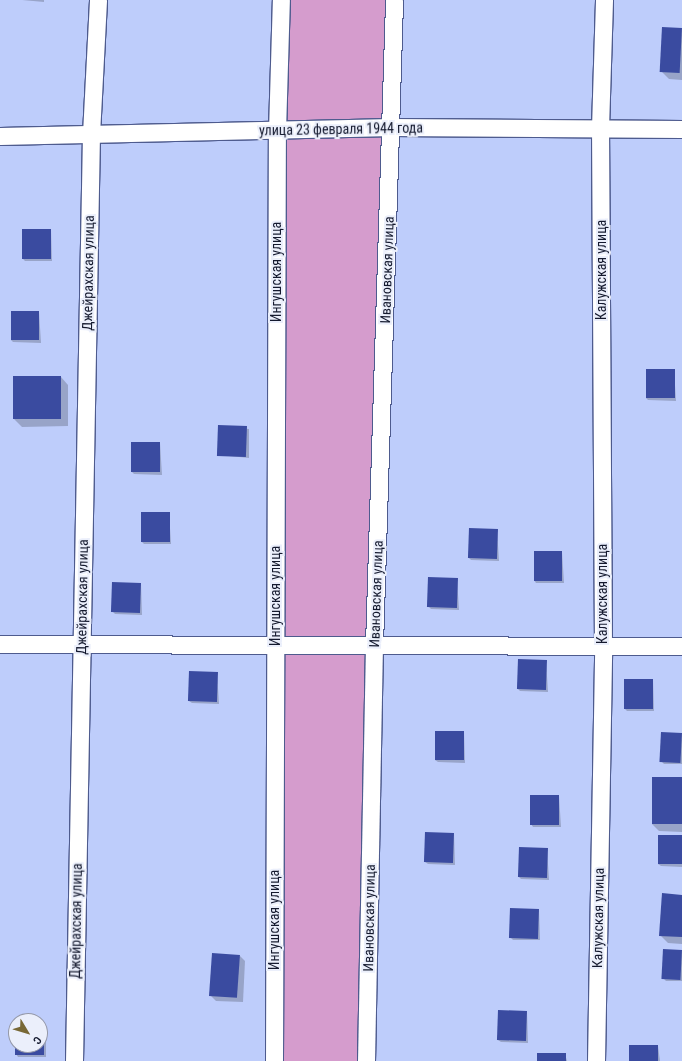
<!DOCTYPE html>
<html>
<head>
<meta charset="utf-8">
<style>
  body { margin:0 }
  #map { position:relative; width:682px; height:1061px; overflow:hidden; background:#becdfb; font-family:"Roboto Condensed",sans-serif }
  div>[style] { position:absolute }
  .green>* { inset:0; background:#d59ccd }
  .shadow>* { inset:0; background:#0003 }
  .building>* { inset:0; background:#3a4ba0; transform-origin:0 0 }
  .roads { filter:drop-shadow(1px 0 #4e5b8e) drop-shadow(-1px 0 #4e5b8e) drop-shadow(0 1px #4e5b8e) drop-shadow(0 -1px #4e5b8e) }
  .minor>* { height:17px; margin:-8.5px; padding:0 8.5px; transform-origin:8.5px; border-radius:8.5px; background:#fff }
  span { translate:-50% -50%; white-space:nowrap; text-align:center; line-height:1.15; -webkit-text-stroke:4px #ebeffb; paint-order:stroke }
  .street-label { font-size:14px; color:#14192e }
  .north { position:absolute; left:8px; top:1013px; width:40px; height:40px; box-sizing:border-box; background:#ebeffb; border:1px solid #9599a9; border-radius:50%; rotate:128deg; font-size:11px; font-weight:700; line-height:16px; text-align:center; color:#14192e }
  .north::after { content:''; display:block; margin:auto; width:14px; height:18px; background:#786836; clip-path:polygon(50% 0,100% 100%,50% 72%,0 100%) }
</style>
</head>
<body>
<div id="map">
  <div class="green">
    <i style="clip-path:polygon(279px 0,394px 0,366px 1061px,274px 1061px)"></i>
  </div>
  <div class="shadow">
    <i style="clip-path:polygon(22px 0,44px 0,44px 2px)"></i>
    <i style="clip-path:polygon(682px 29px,682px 80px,669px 79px,661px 71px)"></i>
    <i style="clip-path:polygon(51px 230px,52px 261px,25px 261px,22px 258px)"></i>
    <i style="clip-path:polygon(39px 312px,41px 343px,13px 342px,11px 340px)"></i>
    <i style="clip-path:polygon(674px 370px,676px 401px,648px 400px,646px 398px)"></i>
    <i style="clip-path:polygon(61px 377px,68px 385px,68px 426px,22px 427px,14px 419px)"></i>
    <i style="clip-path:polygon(219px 426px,249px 429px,249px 458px,219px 455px)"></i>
    <i style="clip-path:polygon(160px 443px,162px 475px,134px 474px,132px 472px)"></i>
    <i style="clip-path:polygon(169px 513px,171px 544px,144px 544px,141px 541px)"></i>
    <i style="clip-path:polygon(497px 530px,499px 561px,471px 560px,469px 558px)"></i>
    <i style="clip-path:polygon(562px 552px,564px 583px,536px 583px,534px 580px)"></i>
    <i style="clip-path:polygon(457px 579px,459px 610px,431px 609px,429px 607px)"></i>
    <i style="clip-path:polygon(141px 584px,142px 615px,115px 614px,113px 612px)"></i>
    <i style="clip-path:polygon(546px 661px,548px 692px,520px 691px,518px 689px)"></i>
    <i style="clip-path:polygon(217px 673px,219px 704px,192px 703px,189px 701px)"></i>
    <i style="clip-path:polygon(653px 680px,654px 711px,627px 711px,624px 708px)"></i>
    <i style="clip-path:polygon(464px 732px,465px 763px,438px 762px,435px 760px)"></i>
    <i style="clip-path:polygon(682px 734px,682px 764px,664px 764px,662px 762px)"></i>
    <i style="clip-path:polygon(682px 778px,682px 832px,659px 831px,652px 824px)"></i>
    <i style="clip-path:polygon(559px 796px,561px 827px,533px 827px,531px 824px)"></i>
    <i style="clip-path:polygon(454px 834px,455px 865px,428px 864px,425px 862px)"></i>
    <i style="clip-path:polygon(682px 836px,682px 867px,661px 866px,658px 864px)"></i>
    <i style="clip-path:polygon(547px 849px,549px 880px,521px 879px,519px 877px)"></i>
    <i style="clip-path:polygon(682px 896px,682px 944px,668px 943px,660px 935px)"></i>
    <i style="clip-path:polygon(539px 910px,540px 940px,513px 940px,510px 937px)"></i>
    <i style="clip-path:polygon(682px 951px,682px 981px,666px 981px,664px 979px)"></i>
    <i style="clip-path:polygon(240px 956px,245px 961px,243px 1002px,216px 1001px,211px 996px)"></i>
    <i style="clip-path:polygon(527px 1012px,528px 1043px,501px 1042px,498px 1040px)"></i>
    <i style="clip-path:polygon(40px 1026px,46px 1028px,46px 1057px,18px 1057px,16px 1054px,16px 1037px,16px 1045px,40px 1045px)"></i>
    <i style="clip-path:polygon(658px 1046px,660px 1061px,630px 1061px)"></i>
    <i style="clip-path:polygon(565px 1054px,567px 1061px,538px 1061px)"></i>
  </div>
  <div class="building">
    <i style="left:662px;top:27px;width:20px;height:45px;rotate:3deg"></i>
    <i style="left:22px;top:229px;width:29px;height:30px"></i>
    <i style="left:11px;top:311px;width:28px;height:29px"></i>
    <i style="left:646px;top:369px;width:29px;height:29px"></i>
    <i style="left:13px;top:376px;width:48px;height:43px"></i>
    <i style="left:218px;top:425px;width:29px;height:31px;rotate:2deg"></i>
    <i style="left:131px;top:442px;width:29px;height:30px"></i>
    <i style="left:141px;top:512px;width:29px;height:30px"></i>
    <i style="left:469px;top:528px;width:29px;height:30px;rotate:2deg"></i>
    <i style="left:534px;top:551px;width:28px;height:30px"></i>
    <i style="left:428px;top:577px;width:30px;height:30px;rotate:2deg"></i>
    <i style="left:112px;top:582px;width:29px;height:30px;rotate:2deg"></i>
    <i style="left:518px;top:659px;width:29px;height:30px;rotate:2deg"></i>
    <i style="left:189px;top:671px;width:29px;height:30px;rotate:2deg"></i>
    <i style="left:624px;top:679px;width:29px;height:30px"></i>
    <i style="left:435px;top:731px;width:29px;height:29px"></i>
    <i style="left:661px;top:732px;width:21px;height:30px;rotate:3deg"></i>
    <i style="left:652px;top:777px;width:30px;height:47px"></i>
    <i style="left:530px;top:795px;width:29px;height:30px"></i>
    <i style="left:425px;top:832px;width:29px;height:30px;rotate:2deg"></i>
    <i style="left:658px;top:835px;width:24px;height:29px"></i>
    <i style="left:519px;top:847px;width:29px;height:30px;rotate:2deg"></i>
    <i style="clip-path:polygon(662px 893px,682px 895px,682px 937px,659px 936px)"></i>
    <i style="left:510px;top:908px;width:29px;height:30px;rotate:2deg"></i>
    <i style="left:663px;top:949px;width:19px;height:30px;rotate:3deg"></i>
    <i style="left:212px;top:953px;width:28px;height:43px;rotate:4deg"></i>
    <i style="left:498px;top:1010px;width:29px;height:30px;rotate:2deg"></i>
    <i style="clip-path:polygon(40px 1025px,44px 1025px,44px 1055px,15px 1055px,15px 1045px,40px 1045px)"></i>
    <i style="left:629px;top:1045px;width:29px;height:16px"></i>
    <i style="left:537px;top:1053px;width:29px;height:8px"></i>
  </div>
  <div class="roads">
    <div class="minor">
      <i style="left:0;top:136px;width:392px;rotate:-1.3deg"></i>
      <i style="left:392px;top:127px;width:290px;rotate:0.4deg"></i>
      <i style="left:0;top:644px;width:682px;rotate:0.17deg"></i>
      <i style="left:74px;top:1061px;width:927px;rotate:-88.95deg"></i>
      <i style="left:91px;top:134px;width:134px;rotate:-87deg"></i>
      <i style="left:274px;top:1061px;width:930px;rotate:-89.82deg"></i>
      <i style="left:277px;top:131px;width:131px;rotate:-88.3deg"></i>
      <i style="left:366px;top:1061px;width:416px;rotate:-88.9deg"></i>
      <i style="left:374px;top:645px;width:645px;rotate:-88.22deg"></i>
      <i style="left:596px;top:1061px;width:415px;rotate:-89deg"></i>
      <i style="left:603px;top:646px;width:518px;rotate:-90.33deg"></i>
      <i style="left:600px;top:128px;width:128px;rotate:-88.2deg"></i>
    </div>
  </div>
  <div class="street-label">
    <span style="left:341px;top:129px;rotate:-1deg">улица 23 февраля 1944 года</span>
    <span style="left:387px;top:270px;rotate:-88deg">Ивановская улица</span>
    <span style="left:601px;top:270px;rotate:-90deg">Калужская улица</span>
    <span style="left:276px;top:272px;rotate:-90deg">Ингушская улица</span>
    <span style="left:88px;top:273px;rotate:-89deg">Джейрахская улица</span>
    <span style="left:376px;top:594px;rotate:-88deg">Ивановская улица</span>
    <span style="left:602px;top:594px;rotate:-90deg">Калужская улица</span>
    <span style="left:275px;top:596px;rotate:-90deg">Ингушская улица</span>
    <span style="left:82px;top:597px;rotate:-89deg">Джейрахская улица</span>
    <span style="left:369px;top:918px;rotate:-89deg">Ивановская улица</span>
    <span style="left:598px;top:918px;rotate:-89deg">Калужская улица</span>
    <span style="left:274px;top:920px;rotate:-90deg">Ингушская улица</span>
    <span style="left:76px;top:921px;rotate:-89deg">Джейрахская улица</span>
  </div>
  <div class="north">С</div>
</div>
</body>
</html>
